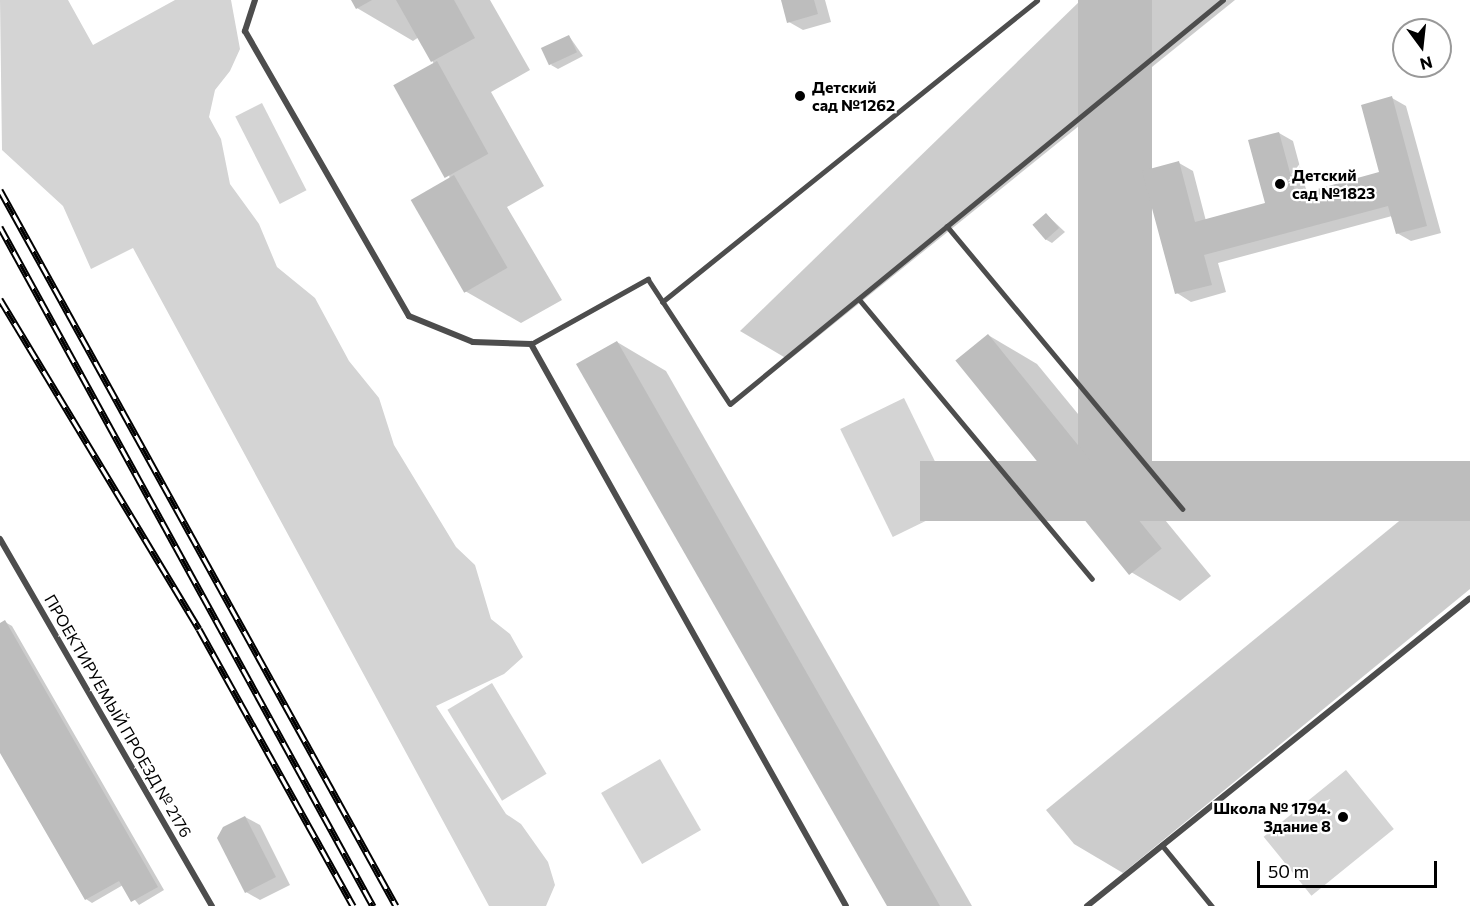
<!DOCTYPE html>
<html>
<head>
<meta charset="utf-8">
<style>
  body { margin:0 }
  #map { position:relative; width:1470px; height:906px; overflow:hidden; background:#fff; font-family:Commissioner,sans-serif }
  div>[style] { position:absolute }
  .green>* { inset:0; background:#d4d4d4; transform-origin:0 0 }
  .shadow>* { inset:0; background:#0003 }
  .building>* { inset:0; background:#bdbdbd; transform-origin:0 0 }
  .lane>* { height:4.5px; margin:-2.25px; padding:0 2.25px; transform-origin:2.25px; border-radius:2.25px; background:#4d4d4d }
  .street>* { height:6px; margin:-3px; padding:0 3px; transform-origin:3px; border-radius:3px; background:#4d4d4d }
  .rail>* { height:7px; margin-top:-3.5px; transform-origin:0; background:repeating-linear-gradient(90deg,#fff 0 14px,#000 0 28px); box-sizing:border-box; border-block:2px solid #000 }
  .dots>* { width:16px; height:16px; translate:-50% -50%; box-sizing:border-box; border:3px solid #fff; border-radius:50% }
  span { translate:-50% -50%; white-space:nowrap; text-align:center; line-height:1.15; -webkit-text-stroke:4.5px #fff; paint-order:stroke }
  .poi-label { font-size:16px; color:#000; font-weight:700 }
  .left { translate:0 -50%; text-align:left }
  .right { translate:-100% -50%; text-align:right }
  .street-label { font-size:16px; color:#000 }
  .north { position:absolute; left:1392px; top:18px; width:60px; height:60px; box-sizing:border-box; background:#fff; border:2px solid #999; border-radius:50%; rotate:165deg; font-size:16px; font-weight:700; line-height:24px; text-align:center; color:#000 }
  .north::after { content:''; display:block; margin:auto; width:21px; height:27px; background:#000; clip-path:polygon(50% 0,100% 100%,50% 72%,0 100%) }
  .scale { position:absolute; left:1257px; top:861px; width:180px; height:27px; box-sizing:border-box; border:3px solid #000; border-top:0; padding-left:8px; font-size:18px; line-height:21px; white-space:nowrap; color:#000; -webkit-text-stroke:4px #fff; paint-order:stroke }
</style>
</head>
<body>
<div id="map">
  <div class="green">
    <i style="clip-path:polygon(0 0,68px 0,93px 45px,175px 0,231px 0,240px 49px,230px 71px,215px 90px,209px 117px,221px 139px,230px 184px,259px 224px,277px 267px,315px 298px,349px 361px,379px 398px,394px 445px,456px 547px,475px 565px,491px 619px,510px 634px,523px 657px,504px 674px,436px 706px,506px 814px,521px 824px,548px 862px,555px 885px,546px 906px,489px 906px,133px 248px,91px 269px,63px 206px,2px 150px)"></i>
    <i style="left:262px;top:103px;width:98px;height:30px;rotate:63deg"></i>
    <i style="left:904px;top:398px;width:120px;height:71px;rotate:64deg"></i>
    <i style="left:492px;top:683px;width:106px;height:52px;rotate:59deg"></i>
    <i style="left:660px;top:759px;width:82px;height:68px;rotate:60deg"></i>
    <i style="left:1346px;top:770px;width:76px;height:106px;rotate:51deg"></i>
  </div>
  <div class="shadow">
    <i style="clip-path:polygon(352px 0,490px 0,530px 70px,491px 92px,544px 186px,507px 207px,562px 300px,521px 323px,465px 291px,434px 64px,419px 37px,413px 41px,357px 8px)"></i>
    <i style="clip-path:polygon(782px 0,825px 0,831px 22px,803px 30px,789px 22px)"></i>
    <i style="clip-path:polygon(1081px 0,1235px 0,789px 360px,740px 331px)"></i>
    <i style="clip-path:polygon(569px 36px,583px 56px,558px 69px,551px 65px)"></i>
    <i style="clip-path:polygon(1392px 98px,1406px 106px,1441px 233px,1411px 241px,1397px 233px,1392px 216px,1218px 263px,1226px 292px,1191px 302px,1177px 293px,1179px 163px,1193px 171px,1206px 221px,1267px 204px,1279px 133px,1293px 141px,1307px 193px,1381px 173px)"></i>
    <i style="clip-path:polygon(1046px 214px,1065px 232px,1052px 243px,1045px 239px)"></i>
    <i style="clip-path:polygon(988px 335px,1037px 364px,1211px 576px,1180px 601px,1131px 572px,957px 360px)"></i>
    <i style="clip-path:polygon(617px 342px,666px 371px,972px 906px,888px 906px)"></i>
    <i style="clip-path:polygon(1470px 463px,1470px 589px,1123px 873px,1074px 844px,1046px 810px)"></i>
    <i style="clip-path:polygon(5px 622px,12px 626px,164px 890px,139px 905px,123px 885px,92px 903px,86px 899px,0 750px,0 625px)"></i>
    <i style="clip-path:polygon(245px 817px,260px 825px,290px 885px,260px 900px,246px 892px)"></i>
  </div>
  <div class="building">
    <i style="clip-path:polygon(351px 0,372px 0,356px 9px)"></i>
    <i style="clip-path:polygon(396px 0,454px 0,475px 38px,431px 62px)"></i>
    <i style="clip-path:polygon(781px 0,814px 0,818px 14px,787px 23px)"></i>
    <i style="left:1078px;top:0;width:74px;height:473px"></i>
    <i style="left:569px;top:35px;width:19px;height:31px;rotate:65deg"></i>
    <i style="left:437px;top:61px;width:106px;height:50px;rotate:61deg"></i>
    <i style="clip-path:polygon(1392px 96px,1427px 226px,1396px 234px,1388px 206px,1204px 255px,1212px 285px,1175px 294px,1142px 171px,1179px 161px,1195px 222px,1265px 203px,1248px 140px,1279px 132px,1296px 195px,1379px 172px,1361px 105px)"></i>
    <i style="left:454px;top:175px;width:107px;height:50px;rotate:60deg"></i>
    <i style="left:1046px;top:213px;width:20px;height:18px;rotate:49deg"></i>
    <i style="left:988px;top:334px;width:276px;height:42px;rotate:51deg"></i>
    <i style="clip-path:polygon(617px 341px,940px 906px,887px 906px,810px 772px,576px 364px)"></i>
    <i style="left:1470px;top:461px;width:60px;height:550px;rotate:90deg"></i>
    <i style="clip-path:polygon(5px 620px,158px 887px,131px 902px,119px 881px,85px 900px,0 753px,0 623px)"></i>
    <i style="clip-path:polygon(245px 816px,276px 877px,245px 893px,217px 838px,223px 827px)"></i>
  </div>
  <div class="lane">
    <i style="left:947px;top:226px;width:368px;rotate:50.2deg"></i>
    <i style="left:859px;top:299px;width:364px;rotate:50.2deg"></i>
    <i style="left:662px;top:302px;width:481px;rotate:-38.8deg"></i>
    <i style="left:531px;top:344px;width:134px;rotate:-29.1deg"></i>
    <i style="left:648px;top:279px;width:149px;rotate:56.7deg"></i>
    <i style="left:730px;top:404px;width:637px;rotate:-39.33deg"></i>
    <i style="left:1162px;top:845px;width:79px;rotate:50.7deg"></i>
  </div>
  <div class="street">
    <i style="left:255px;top:0;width:33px;rotate:108deg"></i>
    <i style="left:245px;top:31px;width:329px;rotate:60.1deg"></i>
    <i style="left:409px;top:316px;width:69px;rotate:22.1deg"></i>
    <i style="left:473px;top:342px;width:58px;rotate:2deg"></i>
    <i style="left:531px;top:344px;width:644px;rotate:60.73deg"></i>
    <i style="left:0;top:539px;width:424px;rotate:60deg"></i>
    <i style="left:1087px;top:906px;width:491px;rotate:-38.8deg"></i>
  </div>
  <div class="rail">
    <i style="left:0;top:190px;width:818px;rotate:61.05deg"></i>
    <i style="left:0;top:227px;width:775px;rotate:61.22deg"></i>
    <i style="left:0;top:299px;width:385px;rotate:58.9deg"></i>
    <i style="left:199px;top:629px;width:317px;rotate:60.9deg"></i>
  </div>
  <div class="dots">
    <i style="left:800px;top:96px;background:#000"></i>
    <i style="left:1280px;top:184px;background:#000"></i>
    <i style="left:1343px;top:817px;background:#000"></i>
  </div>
  <div class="poi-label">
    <span class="left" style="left:812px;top:96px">Детский<br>сад №1262</span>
    <span class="left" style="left:1292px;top:184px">Детский<br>сад №1823</span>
    <span class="right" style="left:1331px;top:817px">Школа № 1794.<br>Здание 8</span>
  </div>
  <div class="street-label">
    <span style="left:118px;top:716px;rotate:60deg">ПРОЕКТИРУЕМЫЙ ПРОЕЗД № 2176</span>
  </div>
  <div class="north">N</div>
  <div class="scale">50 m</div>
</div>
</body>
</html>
